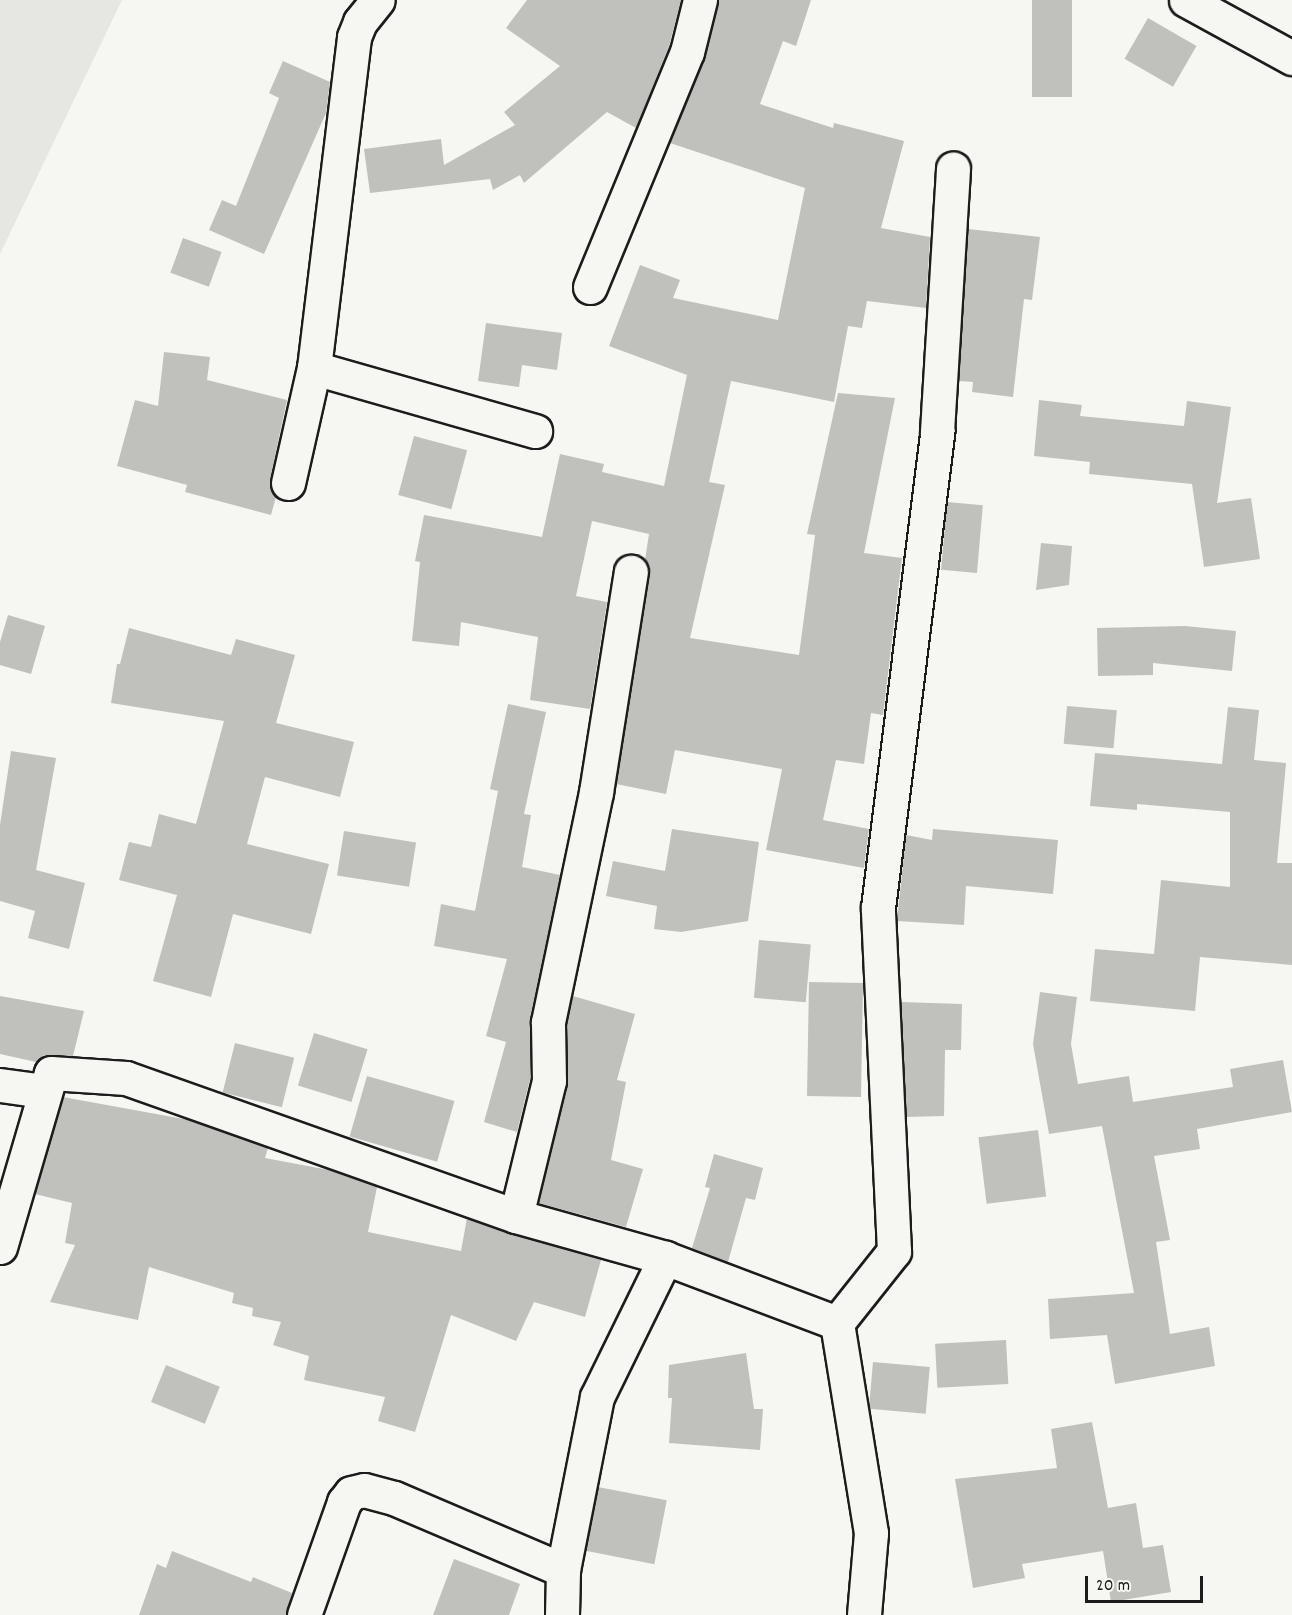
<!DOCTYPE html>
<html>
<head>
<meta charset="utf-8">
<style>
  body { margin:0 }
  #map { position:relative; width:1292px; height:1615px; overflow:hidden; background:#f6f6f2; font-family:Dekko,sans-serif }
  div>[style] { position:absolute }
  .built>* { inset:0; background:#e6e6e2 }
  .building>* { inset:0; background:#c0c0bd; transform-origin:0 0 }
  .roads { filter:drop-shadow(2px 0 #1c1c1c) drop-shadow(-2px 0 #1c1c1c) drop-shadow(0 2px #1c1c1c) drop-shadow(0 -2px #1c1c1c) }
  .minor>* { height:33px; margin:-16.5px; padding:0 16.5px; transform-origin:16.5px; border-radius:16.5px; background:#f6f6f2 }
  span { translate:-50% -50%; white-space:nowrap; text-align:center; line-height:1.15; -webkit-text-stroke:4.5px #f6f6f2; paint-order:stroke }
  .scale { position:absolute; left:1085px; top:1576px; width:118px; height:27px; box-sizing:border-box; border:3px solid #1c1c1c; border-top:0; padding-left:8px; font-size:18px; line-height:21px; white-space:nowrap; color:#1c1c1c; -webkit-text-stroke:4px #f6f6f2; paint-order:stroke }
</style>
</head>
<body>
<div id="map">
  <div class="built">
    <i style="clip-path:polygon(0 0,122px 0,0 254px)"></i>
  </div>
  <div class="building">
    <i style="clip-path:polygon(527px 0,681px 0,669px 46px,636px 128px,607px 112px,524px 183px,520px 175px,493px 190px,490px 179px,370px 193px,364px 149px,441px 139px,444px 165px,515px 125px,504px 112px,560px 66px,506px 28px)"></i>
    <i style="clip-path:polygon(718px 0,811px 0,796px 46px,783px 41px,760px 104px,833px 128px,834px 123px,904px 141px,881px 228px,930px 237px,926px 308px,867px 301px,862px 328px,848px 326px,834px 402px,731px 381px,709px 482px,725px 485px,690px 638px,799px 655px,815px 535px,807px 534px,838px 393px,895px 398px,864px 553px,902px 558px,883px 715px,871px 713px,864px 764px,836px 760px,823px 820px,869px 829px,864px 868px,766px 850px,782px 769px,675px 750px,666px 794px,616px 784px,650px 575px,645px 560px,649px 534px,592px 521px,576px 596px,607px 602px,590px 709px,530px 700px,538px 637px,461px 622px,459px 646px,412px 641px,420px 562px,415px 561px,424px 515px,542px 537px,560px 454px,604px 464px,602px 472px,664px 486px,687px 375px,609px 346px,640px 265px,680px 280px,673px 298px,778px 320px,805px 188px,670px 143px,704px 59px)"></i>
    <i style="left:1032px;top:0;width:40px;height:97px"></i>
    <i style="left:1148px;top:18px;width:56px;height:47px;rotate:30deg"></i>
    <i style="clip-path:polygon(283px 61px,330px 82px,326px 113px,264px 254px,209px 230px,222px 200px,236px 206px,279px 98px,269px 93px)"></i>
    <i style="clip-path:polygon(968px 229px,1040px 237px,1032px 300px,1024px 299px,1013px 397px,972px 392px,973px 382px,959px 381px)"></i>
    <i style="left:183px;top:238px;width:41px;height:37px;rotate:20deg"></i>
    <i style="clip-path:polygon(486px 323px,562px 333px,557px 370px,522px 365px,519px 387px,478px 381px)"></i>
    <i style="clip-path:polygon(164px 352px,210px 357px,207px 380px,287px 400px,270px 479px,276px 497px,271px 515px,185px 492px,187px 485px,117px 466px,135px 400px,158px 406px)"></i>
    <i style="clip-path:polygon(1039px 400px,1082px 405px,1080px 416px,1184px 426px,1187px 401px,1231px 407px,1217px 503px,1251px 498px,1260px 559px,1204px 567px,1192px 484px,1089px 474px,1090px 462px,1034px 456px)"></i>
    <i style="left:414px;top:436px;width:55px;height:61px;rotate:15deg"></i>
    <i style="left:947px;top:502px;width:36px;height:68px;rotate:5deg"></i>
    <i style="clip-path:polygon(1041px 543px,1072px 546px,1069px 585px,1036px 590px)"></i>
    <i style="clip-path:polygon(8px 615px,45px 626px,31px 674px,0 665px,0 642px)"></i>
    <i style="clip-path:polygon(1185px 626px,1236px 631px,1232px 671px,1153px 663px,1153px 675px,1098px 676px,1097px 628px)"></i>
    <i style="clip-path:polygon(129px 628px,231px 655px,236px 639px,295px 655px,276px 723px,354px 742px,340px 797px,265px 777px,247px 844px,329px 864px,311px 934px,233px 914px,211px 997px,153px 981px,177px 895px,119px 880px,129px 842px,151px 847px,159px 814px,196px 824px,224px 721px,111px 703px,117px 664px,120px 664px)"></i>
    <i style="clip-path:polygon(508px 704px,546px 712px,524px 814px,531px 815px,522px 867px,560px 875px,530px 1018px,530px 1079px,517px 1132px,484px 1122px,506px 1042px,486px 1036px,507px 959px,434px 946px,441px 904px,475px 911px,498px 791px,490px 789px)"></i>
    <i style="left:1067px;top:706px;width:50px;height:38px;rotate:5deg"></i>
    <i style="clip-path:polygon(1228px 707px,1259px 710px,1254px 760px,1286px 763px,1277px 863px,1292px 863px,1292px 965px,1200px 957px,1195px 1011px,1090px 1001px,1095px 949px,1154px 954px,1161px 880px,1230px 887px,1230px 812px,1137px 804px,1137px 810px,1090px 806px,1095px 753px,1222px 764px)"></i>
    <i style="clip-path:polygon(11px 751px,56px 758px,36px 870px,85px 883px,69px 949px,28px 938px,35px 911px,0 901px,0 825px)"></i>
    <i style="clip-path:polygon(672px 829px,759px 842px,748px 921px,681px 932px,654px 929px,657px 906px,606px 896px,613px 861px,665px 871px)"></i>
    <i style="clip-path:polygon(933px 829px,1058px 840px,1053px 894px,966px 886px,964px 925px,897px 921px,906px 835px,932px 840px)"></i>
    <i style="left:344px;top:831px;width:73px;height:45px;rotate:9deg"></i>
    <i style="left:759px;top:940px;width:52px;height:58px;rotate:5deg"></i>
    <i style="left:809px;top:982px;width:54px;height:114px;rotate:1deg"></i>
    <i style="clip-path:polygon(1040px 992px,1077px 997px,1071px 1044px,1078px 1084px,1129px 1076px,1133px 1102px,1233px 1087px,1230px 1069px,1283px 1060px,1292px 1112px,1197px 1129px,1200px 1149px,1154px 1156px,1170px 1240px,1156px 1242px,1170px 1334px,1209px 1327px,1215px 1366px,1115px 1384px,1107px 1335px,1050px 1339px,1048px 1299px,1134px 1293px,1102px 1126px,1049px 1134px,1033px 1044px)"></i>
    <i style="clip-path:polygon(0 996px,84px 1011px,73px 1056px,44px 1055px,36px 1062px,0 1054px)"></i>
    <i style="clip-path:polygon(573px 996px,635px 1014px,617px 1080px,626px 1082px,611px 1160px,643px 1169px,626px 1227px,539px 1203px,567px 1085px,567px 1024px)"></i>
    <i style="clip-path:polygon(901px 1002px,962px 1004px,961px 1050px,945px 1050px,944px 1116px,906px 1117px)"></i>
    <i style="left:314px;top:1033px;width:56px;height:55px;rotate:17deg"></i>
    <i style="left:235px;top:1043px;width:61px;height:51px;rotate:14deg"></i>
    <i style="left:367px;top:1076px;width:91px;height:63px;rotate:16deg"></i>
    <i style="clip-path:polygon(63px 1097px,189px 1120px,268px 1148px,265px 1158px,329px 1170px,377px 1187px,368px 1232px,461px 1251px,467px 1218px,601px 1260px,585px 1317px,534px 1302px,516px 1341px,451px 1315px,415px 1432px,378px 1421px,385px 1397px,304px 1380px,309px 1356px,273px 1345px,281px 1322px,252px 1316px,253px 1308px,232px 1303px,234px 1293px,149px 1267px,138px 1320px,50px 1302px,75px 1245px,65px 1243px,72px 1203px,35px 1194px)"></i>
    <i style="left:1038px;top:1130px;width:67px;height:60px;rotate:83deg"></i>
    <i style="clip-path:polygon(714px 1154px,763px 1168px,755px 1200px,746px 1198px,728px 1262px,692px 1248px,710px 1188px,705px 1187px)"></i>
    <i style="left:1006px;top:1340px;width:44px;height:71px;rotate:87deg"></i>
    <i style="clip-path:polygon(746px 1353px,754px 1409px,763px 1409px,760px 1450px,669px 1443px,672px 1398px,668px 1398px,669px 1365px)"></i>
    <i style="left:873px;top:1362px;width:57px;height:47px;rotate:5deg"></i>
    <i style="left:166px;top:1365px;width:58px;height:40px;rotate:22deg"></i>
    <i style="clip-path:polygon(1092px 1422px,1108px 1508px,1136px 1503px,1143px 1548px,1163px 1545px,1171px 1592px,1111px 1602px,1103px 1551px,1022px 1564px,1025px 1578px,973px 1588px,955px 1479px,1057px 1468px,1051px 1429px)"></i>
    <i style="left:598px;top:1487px;width:70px;height:65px;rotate:11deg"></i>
    <i style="clip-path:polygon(172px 1551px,251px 1582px,253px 1577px,292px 1593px,286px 1615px,139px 1615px,157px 1564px,166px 1568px)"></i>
    <i style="clip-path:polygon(454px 1559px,520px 1584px,509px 1615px,433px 1615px)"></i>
  </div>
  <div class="roads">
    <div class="minor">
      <i style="left:1186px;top:0;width:121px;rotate:28.7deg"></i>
      <i style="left:590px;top:287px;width:254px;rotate:-67.6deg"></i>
      <i style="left:687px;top:52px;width:54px;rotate:-76deg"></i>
      <i style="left:314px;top:368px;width:230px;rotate:15.9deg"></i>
      <i style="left:288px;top:483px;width:118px;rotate:-77.3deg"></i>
      <i style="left:314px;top:368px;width:333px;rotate:-83.1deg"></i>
      <i style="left:354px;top:37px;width:16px;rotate:-68deg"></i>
      <i style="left:360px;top:22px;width:28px;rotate:-51deg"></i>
      <i style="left:0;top:1085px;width:43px;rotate:7.9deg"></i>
      <i style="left:516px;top:1216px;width:139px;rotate:-76.3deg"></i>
      <i style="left:549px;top:1081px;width:59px;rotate:-91deg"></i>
      <i style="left:548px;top:1022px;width:235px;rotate:-78.2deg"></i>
      <i style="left:596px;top:792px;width:223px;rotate:-81deg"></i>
      <i style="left:0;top:1247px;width:181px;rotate:-73.7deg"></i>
      <i style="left:51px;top:1073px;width:75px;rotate:3.8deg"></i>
      <i style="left:126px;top:1078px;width:414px;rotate:19.5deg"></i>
      <i style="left:516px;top:1216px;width:155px;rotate:15.7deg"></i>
      <i style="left:665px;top:1258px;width:184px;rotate:20.7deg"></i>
      <i style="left:837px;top:1323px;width:213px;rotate:80.8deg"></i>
      <i style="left:871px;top:1533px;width:82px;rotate:94.9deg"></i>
      <i style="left:837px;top:1323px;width:92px;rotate:-51.6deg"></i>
      <i style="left:894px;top:1251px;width:343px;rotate:-92.7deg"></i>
      <i style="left:878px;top:908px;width:481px;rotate:-82.9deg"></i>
      <i style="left:937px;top:431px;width:263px;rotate:-86.5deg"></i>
      <i style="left:304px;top:1615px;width:120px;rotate:-70.5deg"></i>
      <i style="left:344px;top:1502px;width:11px;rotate:-52deg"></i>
      <i style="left:351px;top:1493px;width:13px;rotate:-13deg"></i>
      <i style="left:364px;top:1490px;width:31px;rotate:15deg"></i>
      <i style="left:394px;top:1498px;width:184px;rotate:23.1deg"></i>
      <i style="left:562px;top:1615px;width:45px;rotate:-88.7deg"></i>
      <i style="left:563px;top:1570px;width:176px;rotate:-78.9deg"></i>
      <i style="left:597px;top:1397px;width:155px;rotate:-63.9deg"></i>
    </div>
  </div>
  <div class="scale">20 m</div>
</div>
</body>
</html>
